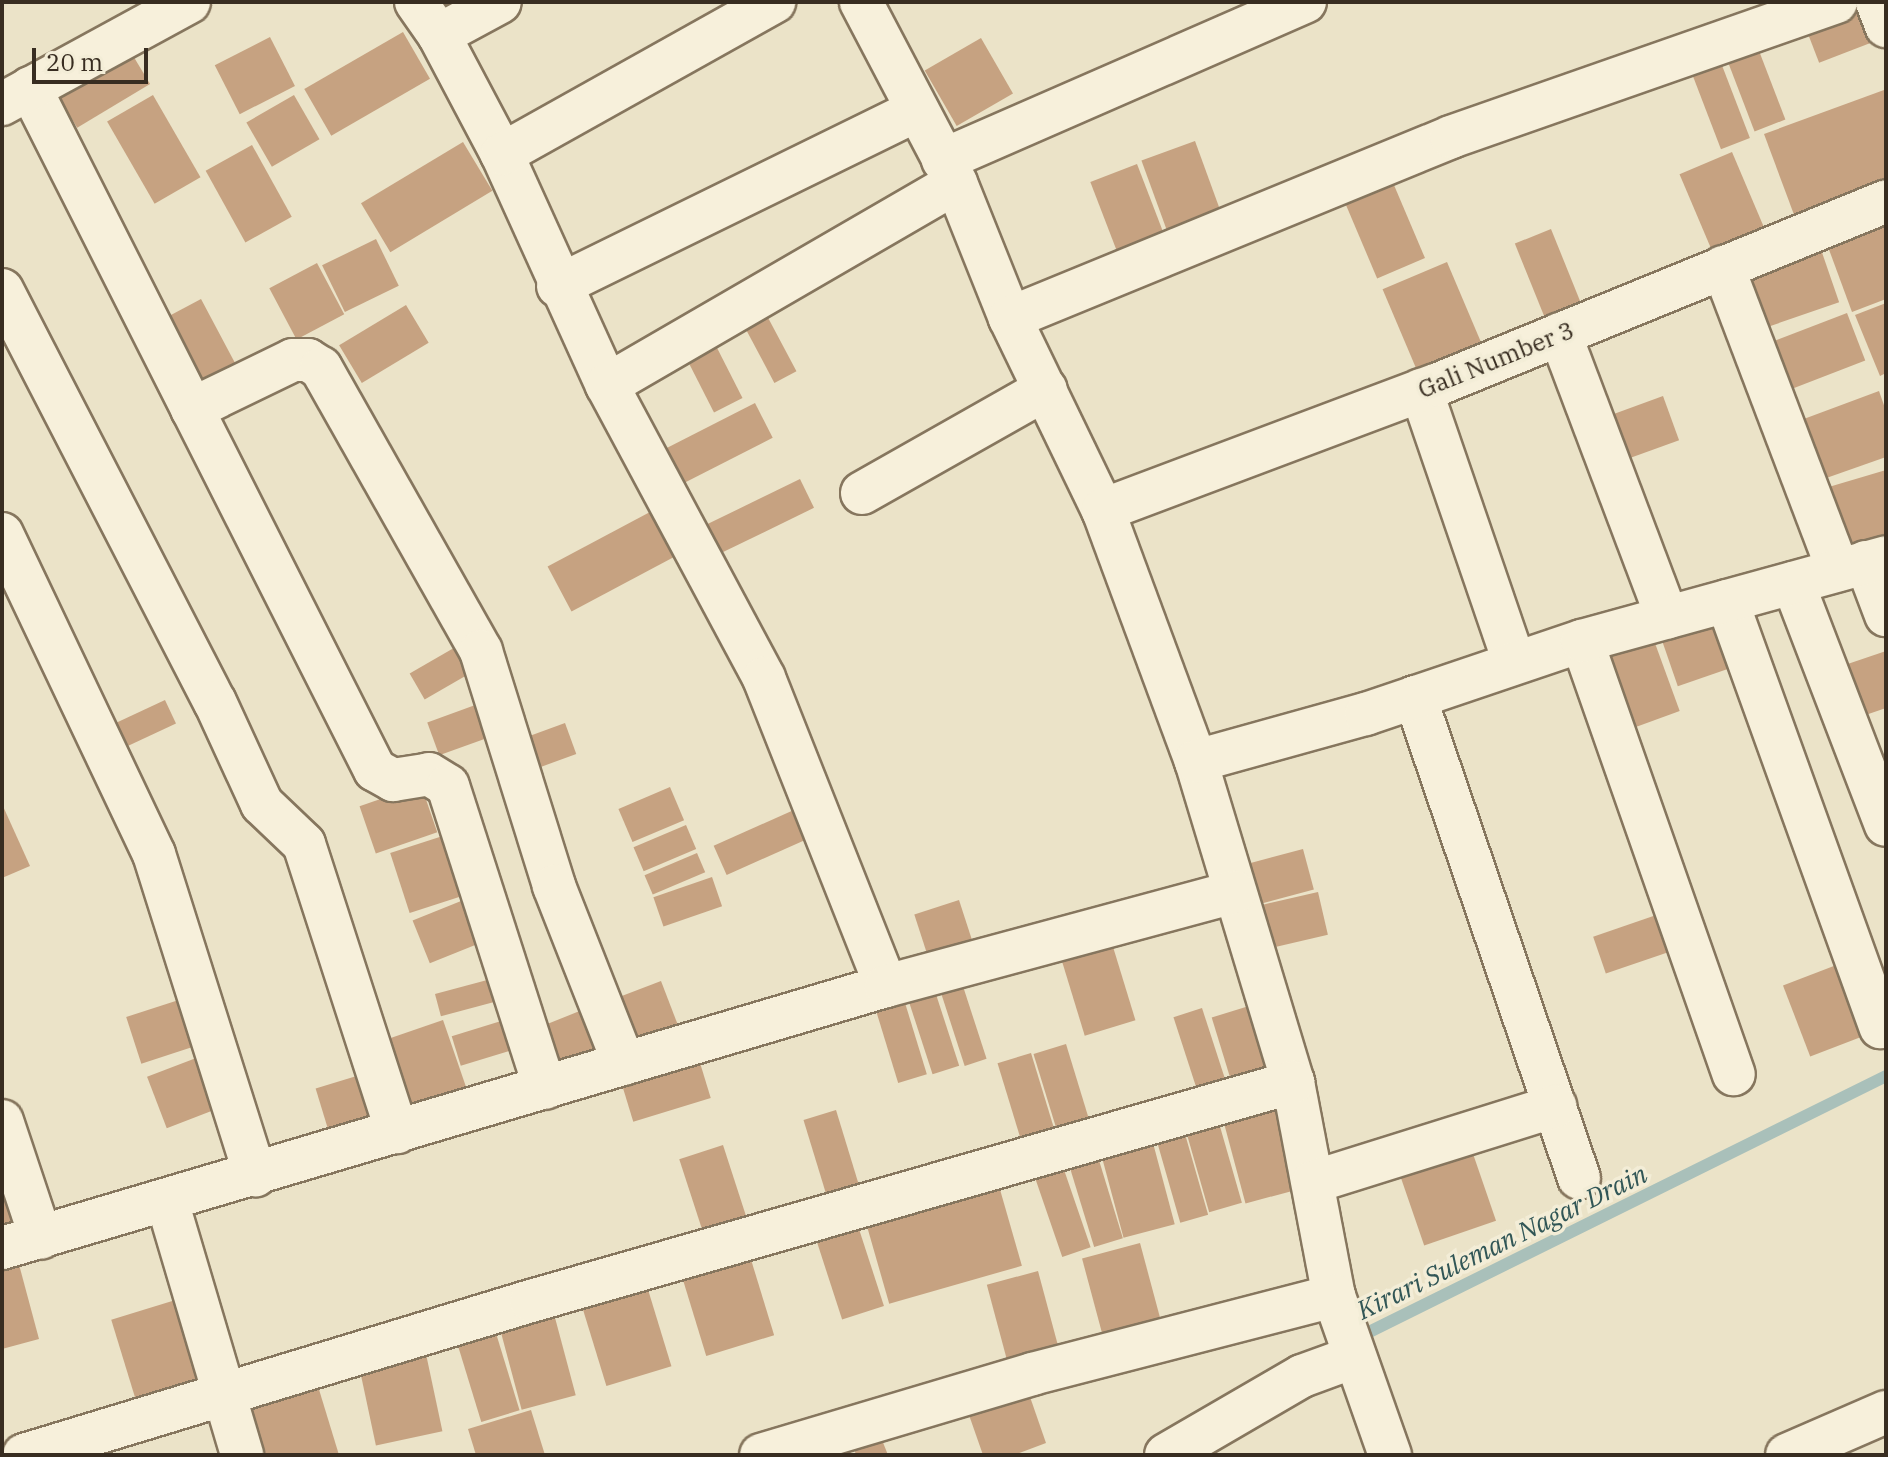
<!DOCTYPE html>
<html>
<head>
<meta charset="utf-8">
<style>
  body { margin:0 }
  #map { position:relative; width:1888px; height:1457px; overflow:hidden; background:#ebe3c8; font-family:"IBM Plex Serif",serif }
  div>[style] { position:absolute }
  .stream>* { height:12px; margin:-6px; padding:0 6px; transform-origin:6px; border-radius:6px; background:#a9c0ba }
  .building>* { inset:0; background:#c6a281; transform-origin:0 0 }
  .roads { filter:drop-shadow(2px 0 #86765e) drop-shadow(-2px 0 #86765e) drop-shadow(0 2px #86765e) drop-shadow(0 -2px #86765e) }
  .minor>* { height:42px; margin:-21px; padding:0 21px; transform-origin:21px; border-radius:21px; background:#f7f0db }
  span { translate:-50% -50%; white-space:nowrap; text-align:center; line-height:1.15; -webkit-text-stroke:7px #f3edd7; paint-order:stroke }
  .street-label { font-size:24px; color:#382d21 }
  .water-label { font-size:26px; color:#315656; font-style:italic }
  .frame { position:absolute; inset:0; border:4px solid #382d21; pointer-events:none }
  .scale { position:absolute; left:32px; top:48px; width:116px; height:36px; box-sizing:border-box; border:4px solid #382d21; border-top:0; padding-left:10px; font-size:24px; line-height:28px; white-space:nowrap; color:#382d21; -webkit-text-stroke:6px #f3edd7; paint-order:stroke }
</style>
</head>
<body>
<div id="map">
  <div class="stream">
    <i style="left:1355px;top:1339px;width:593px;rotate:-26.35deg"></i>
  </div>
  <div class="building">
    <i style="left:1858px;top:5px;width:40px;height:57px;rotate:69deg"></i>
    <i style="left:403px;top:32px;width:54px;height:114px;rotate:60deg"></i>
    <i style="left:270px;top:37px;width:55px;height:62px;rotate:63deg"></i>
    <i style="left:981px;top:38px;width:64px;height:65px;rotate:60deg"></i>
    <i style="left:1756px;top:43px;width:82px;height:33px;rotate:69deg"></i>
    <i style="left:132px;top:54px;width:35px;height:85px;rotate:59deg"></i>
    <i style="left:1718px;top:55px;width:89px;height:31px;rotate:69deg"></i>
    <i style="clip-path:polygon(1884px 90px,1886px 187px,1796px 220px,1764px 134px)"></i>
    <i style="left:153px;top:95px;width:95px;height:53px;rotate:60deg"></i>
    <i style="left:294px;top:95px;width:51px;height:55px;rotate:60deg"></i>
    <i style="left:1195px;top:141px;width:79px;height:57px;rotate:70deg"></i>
    <i style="left:463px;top:142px;width:57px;height:119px;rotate:59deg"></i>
    <i style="left:252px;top:145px;width:82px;height:53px;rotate:61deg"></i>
    <i style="left:1732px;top:152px;width:85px;height:57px;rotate:67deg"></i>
    <i style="left:1137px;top:164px;width:82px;height:50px;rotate:69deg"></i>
    <i style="left:1391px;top:178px;width:87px;height:52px;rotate:67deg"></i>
    <i style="clip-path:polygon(1886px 213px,1886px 299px,1852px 312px,1824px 236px)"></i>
    <i style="left:1551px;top:229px;width:87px;height:39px;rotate:68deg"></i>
    <i style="left:1817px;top:238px;width:68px;height:88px;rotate:71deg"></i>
    <i style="left:376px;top:239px;width:52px;height:60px;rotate:64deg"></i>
    <i style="left:1447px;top:262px;width:89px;height:70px;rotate:67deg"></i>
    <i style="left:317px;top:263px;width:58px;height:54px;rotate:62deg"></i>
    <i style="left:201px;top:299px;width:83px;height:42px;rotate:62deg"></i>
    <i style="clip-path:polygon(1886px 303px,1886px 373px,1880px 376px,1855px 315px)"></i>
    <i style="left:406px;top:305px;width:44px;height:78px;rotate:59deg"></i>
    <i style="left:765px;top:312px;width:67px;height:25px;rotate:62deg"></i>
    <i style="left:1847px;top:313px;width:51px;height:88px;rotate:69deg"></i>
    <i style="left:713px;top:340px;width:65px;height:32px;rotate:63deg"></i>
    <i style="clip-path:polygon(1879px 391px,1886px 411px,1886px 457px,1815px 482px,1793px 423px)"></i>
    <i style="left:1663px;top:396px;width:47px;height:64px;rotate:70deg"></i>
    <i style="left:755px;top:403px;width:39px;height:99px;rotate:63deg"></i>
    <i style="clip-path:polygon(1886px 470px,1886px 539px,1841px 553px,1822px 489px)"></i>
    <i style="left:800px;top:479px;width:32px;height:104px;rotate:64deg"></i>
    <i style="left:650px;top:512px;width:51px;height:116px;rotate:62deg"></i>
    <i style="left:1722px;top:615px;width:53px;height:65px;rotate:71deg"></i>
    <i style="left:1652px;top:635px;width:81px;height:62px;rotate:70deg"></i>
    <i style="left:459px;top:645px;width:30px;height:57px;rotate:60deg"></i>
    <i style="clip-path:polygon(1886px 651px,1886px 708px,1848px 721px,1830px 670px)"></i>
    <i style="left:165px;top:700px;width:26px;height:65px;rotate:65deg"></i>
    <i style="left:478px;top:704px;width:35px;height:54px;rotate:70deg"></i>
    <i style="left:565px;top:723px;width:33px;height:56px;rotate:70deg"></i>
    <i style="left:421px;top:785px;width:50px;height:65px;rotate:71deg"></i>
    <i style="left:670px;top:787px;width:36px;height:56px;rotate:67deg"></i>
    <i style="clip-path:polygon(2px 804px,30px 866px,2px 878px)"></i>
    <i style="left:805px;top:805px;width:32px;height:100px;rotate:66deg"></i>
    <i style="left:686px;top:825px;width:26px;height:57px;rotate:67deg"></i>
    <i style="left:452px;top:833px;width:63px;height:65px;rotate:72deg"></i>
    <i style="left:1303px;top:849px;width:42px;height:61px;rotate:75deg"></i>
    <i style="left:697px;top:853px;width:21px;height:57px;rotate:67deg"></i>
    <i style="left:712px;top:877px;width:31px;height:62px;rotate:71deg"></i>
    <i style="left:1318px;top:892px;width:44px;height:64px;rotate:77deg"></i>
    <i style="left:471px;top:897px;width:46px;height:63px;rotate:68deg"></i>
    <i style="left:959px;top:900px;width:52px;height:47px;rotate:72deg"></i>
    <i style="left:1665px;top:912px;width:39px;height:76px;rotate:71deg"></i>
    <i style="left:1110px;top:937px;width:87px;height:53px;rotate:73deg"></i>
    <i style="left:1839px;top:964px;width:76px;height:60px;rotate:69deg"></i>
    <i style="left:960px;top:977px;width:86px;height:23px;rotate:72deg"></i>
    <i style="left:491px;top:979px;width:23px;height:58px;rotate:75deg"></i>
    <i style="left:661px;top:981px;width:53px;height:63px;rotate:69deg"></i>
    <i style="left:932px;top:982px;width:88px;height:28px;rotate:72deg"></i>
    <i style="left:902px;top:993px;width:85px;height:30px;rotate:73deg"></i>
    <i style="left:188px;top:997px;width:49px;height:65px;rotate:72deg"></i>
    <i style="left:592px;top:1006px;width:50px;height:59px;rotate:68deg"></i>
    <i style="left:1249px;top:1006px;width:77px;height:39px;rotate:73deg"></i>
    <i style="left:1202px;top:1008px;width:89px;height:30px;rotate:72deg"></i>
    <i style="left:511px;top:1018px;width:31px;height:62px;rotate:73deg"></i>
    <i style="left:443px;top:1020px;width:79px;height:63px;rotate:71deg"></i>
    <i style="left:1066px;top:1044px;width:88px;height:34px;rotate:73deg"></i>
    <i style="left:697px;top:1053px;width:47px;height:81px;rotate:73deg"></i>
    <i style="left:1031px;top:1053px;width:92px;height:35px;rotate:73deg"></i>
    <i style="left:204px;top:1055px;width:55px;height:61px;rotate:69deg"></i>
    <i style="left:373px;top:1071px;width:48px;height:60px;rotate:73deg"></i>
    <i style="left:1281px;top:1108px;width:83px;height:59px;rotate:75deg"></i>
    <i style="left:836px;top:1110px;width:87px;height:34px;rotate:73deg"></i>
    <i style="left:1219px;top:1123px;width:83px;height:34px;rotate:74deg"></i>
    <i style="left:1185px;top:1134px;width:84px;height:29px;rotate:74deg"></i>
    <i style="left:1153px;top:1143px;width:84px;height:53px;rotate:75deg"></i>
    <i style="left:723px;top:1145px;width:89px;height:46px;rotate:72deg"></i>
    <i style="left:1470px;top:1145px;width:80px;height:76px;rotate:71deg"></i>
    <i style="left:1098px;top:1157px;width:85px;height:30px;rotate:73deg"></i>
    <i style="left:1062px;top:1164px;width:88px;height:30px;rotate:71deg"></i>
    <i style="clip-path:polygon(2px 1177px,23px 1226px,2px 1232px)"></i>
    <i style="left:999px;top:1186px;width:83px;height:138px;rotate:74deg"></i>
    <i style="left:858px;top:1226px;width:84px;height:44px;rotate:72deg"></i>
    <i style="left:1140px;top:1243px;width:86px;height:60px;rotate:75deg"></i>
    <i style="left:749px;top:1253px;width:86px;height:71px;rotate:73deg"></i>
    <i style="clip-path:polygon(17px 1257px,39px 1339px,2px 1349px,2px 1261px)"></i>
    <i style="left:1038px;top:1271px;width:87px;height:53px;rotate:75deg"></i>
    <i style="left:646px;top:1283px;width:87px;height:68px;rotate:73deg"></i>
    <i style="left:182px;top:1298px;width:93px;height:74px;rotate:73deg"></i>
    <i style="left:554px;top:1314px;width:84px;height:56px;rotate:75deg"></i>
    <i style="left:495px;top:1330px;width:84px;height:40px;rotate:73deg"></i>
    <i style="left:426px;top:1354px;width:79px;height:68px;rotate:78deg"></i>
    <i style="clip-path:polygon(317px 1383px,339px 1455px,255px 1455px,241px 1407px)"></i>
    <i style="clip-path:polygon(1029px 1394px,1046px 1443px,1014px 1455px,983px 1455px,969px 1415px)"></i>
    <i style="clip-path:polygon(531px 1410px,545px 1455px,476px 1455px,468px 1429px)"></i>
    <i style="clip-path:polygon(880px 1435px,888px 1455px,856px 1455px,853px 1445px)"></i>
  </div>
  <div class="roads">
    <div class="minor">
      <i style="left:416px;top:2px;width:40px;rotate:55.1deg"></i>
      <i style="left:439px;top:35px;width:135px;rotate:62.1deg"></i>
      <i style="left:502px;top:154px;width:254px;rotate:65.6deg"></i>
      <i style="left:607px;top:385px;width:332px;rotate:61.8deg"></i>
      <i style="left:764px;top:678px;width:331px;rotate:68.4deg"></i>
      <i style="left:861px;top:2px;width:204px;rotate:62.3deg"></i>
      <i style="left:956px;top:183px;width:145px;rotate:68.2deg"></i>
      <i style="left:1010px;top:318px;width:213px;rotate:64.2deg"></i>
      <i style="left:1103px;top:510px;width:268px;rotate:69.7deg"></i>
      <i style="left:1196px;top:761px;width:335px;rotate:73.2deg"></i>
      <i style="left:1293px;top:1082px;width:218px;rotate:79.2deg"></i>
      <i style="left:1334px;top:1296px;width:169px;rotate:70.6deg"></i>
      <i style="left:1877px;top:2px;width:26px;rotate:69deg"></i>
      <i style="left:439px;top:35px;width:69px;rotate:-28.4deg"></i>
      <i style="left:30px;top:88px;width:764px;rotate:63.17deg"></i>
      <i style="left:375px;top:770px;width:21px;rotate:29deg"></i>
      <i style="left:393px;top:780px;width:36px;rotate:-9deg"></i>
      <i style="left:429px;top:774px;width:22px;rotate:32deg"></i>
      <i style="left:448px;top:786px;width:317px;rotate:72.2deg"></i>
      <i style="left:2px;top:104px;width:213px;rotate:-28.6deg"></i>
      <i style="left:502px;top:154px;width:312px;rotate:-29.2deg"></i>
      <i style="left:943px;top:160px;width:395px;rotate:-23.6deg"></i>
      <i style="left:1723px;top:267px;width:324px;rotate:69.2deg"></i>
      <i style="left:558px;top:286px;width:398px;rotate:-26.1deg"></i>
      <i style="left:2px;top:290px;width:464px;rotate:62.7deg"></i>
      <i style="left:215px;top:702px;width:112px;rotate:65.3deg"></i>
      <i style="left:262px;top:804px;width:58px;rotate:43.6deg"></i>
      <i style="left:304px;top:844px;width:303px;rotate:72.1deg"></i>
      <i style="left:1010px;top:318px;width:477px;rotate:-22.3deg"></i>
      <i style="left:1451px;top:137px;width:408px;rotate:-19.3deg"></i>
      <i style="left:1560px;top:334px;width:303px;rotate:69.3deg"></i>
      <i style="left:607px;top:385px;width:403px;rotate:-30.1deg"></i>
      <i style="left:1421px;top:390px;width:287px;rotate:71.1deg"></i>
      <i style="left:192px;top:409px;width:112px;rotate:-25.9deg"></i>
      <i style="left:293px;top:360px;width:15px"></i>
      <i style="left:308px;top:360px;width:15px;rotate:32deg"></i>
      <i style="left:321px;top:368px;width:325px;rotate:60.5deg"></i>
      <i style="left:481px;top:651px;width:246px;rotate:72.7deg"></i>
      <i style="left:554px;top:886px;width:191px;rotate:68.5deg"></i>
      <i style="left:862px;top:493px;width:211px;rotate:-29.5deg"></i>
      <i style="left:1103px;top:510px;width:356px;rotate:-20.6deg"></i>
      <i style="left:1436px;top:385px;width:486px;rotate:-22.2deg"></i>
      <i style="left:2px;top:534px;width:354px;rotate:64.6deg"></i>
      <i style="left:154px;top:854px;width:337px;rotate:72.5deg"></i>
      <i style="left:1866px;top:562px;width:57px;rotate:69.3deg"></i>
      <i style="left:1793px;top:583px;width:259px;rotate:69deg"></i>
      <i style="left:1727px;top:601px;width:453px;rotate:70.2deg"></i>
      <i style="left:1582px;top:641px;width:459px;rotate:70.7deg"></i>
      <i style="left:1415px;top:697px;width:508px;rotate:71.17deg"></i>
      <i style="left:1196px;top:761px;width:176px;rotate:-15.5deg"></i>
      <i style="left:1366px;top:714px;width:228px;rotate:-18.7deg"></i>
      <i style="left:1582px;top:641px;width:315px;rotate:-15.4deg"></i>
      <i style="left:2px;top:1121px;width:123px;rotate:71.6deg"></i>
      <i style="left:1313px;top:1182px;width:254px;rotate:-17.4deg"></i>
      <i style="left:167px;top:1201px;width:265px;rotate:73.5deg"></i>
      <i style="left:2px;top:1248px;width:922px;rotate:-16.51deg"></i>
      <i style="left:886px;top:986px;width:361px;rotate:-15.1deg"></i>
      <i style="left:24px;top:1455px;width:530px;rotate:-16.9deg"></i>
      <i style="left:531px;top:1301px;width:793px;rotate:-16.03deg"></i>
      <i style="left:761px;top:1455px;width:283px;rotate:-16.6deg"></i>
      <i style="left:1032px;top:1374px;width:312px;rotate:-14.5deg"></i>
      <i style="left:1166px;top:1455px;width:157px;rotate:-30.2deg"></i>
      <i style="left:1302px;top:1376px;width:55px;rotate:-20.1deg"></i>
      <i style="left:1787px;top:1455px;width:108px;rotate:-23.5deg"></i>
    </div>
  </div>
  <div class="street-label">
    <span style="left:1496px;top:360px;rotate:-22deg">Gali Number 3</span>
  </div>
  <div class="water-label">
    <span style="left:1502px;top:1242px;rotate:-26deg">Kirari Suleman Nagar Drain</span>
  </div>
  <div class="frame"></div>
  <div class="scale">20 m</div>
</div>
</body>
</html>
